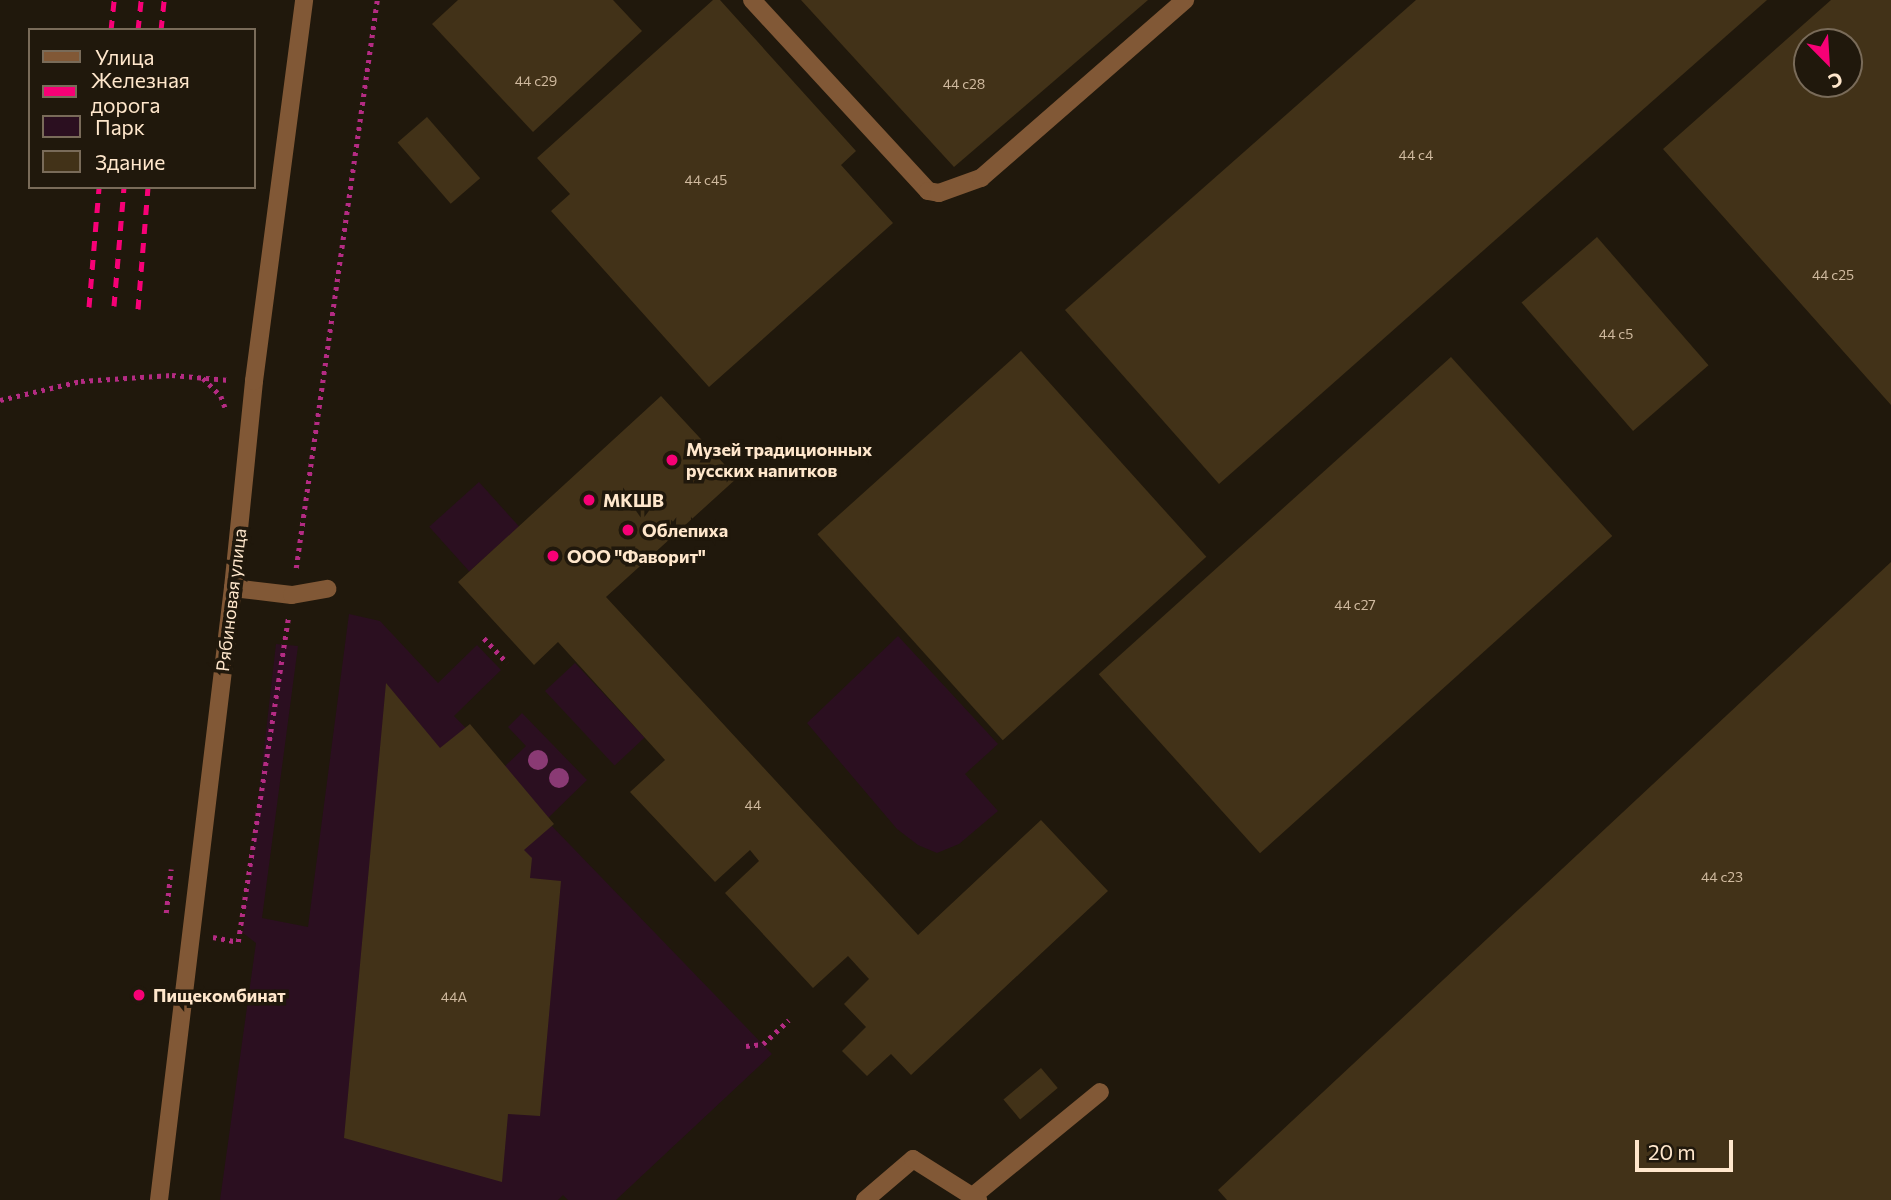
<!DOCTYPE html>
<html>
<head>
<meta charset="utf-8">
<style>
  body { margin:0 }
  #map { position:relative; width:1891px; height:1200px; overflow:hidden; background:#20180c; font-family:Commissioner,sans-serif }
  div>[style] { position:absolute }
  .green>* { inset:0; background:#2b0f20; transform-origin:0 0 }
  .building>* { inset:0; background:#423218; transform-origin:0 0 }
  .path>* { height:4.5px; margin-top:-2.25px; transform-origin:0; background:repeating-linear-gradient(90deg,#b42b83 0 3.5px,transparent 0 8.5px) }
  .minor>* { height:18px; margin:-9px; padding:0 9px; transform-origin:9px; border-radius:9px; background:#815836 }
  .rail>* { height:5px; margin-top:-2.5px; transform-origin:0; background:repeating-linear-gradient(90deg,#f70076 0 10px,transparent 0 19px) }
  .trees>* { width:20px; height:20px; margin:-10px; border-radius:50%; background:#8a3a74 }
  .dots>* { width:19px; height:19px; translate:-50% -50%; box-sizing:border-box; border:4px solid #20180c; border-radius:50% }
  span { translate:-50% -50%; white-space:nowrap; text-align:center; line-height:1.15; -webkit-text-stroke:7px #20180c; paint-order:stroke }
  .number-label { font-size:14px; color:#d0ba9f }
  .number-label span { -webkit-text-stroke-width:0 }
  .poi-label { font-size:18px; color:#ffe7cc; font-weight:700 }
  .left { translate:0 -50%; text-align:left }
  .street-label { font-size:18px; color:#ffe7cc }
  .legend { position:absolute; left:28px; top:28px; width:228px; height:161px; box-sizing:border-box; background:#20180c; border:2px solid #796b59; margin:0; padding:9px 12px; list-style:none; font-size:21px; color:#ffe7cc }
  .legend li { display:flex; align-items:center; gap:14px; height:35px }
  .legend b { width:35px; border:2px solid #796b59 }
  .north { position:absolute; left:1793px; top:28px; width:70px; height:70px; box-sizing:border-box; background:#20180c; border:2px solid #796b59; border-radius:50%; rotate:156deg; font-size:19px; font-weight:700; line-height:28px; text-align:center; color:#ffe7cc }
  .north::after { content:''; display:block; margin:auto; width:24px; height:32px; background:#f70076; clip-path:polygon(50% 0,100% 100%,50% 72%,0 100%) }
  .scale { position:absolute; left:1635px; top:1140px; width:98px; height:32px; box-sizing:border-box; border:4px solid #ffe7cc; border-top:0; padding-left:9px; font-size:21px; line-height:24px; white-space:nowrap; color:#ffe7cc; -webkit-text-stroke:5px #20180c; paint-order:stroke }
</style>
</head>
<body>
<div id="map">
  <div class="green">
    <i style="left:479px;top:482px;width:60px;height:67px;rotate:48deg"></i>
    <i style="clip-path:polygon(349px 614px,380px 621px,438px 683px,477px 645px,501px 670px,454px 716px,504px 767px,526px 746px,508px 727px,522px 713px,587px 780px,546px 820px,772px 1054px,616px 1200px,568px 1200px,563px 1195px,558px 1200px,220px 1200px,256px 943px,243px 933px,276px 644px,298px 646px,262px 918px,308px 927px)"></i>
    <i style="clip-path:polygon(898px 636px,998px 744px,965px 774px,998px 811px,959px 844px,937px 853px,918px 845px,897px 829px,807px 723px)"></i>
    <i style="left:575px;top:663px;width:102px;height:41px;rotate:47deg"></i>
  </div>
  <div class="building">
    <i style="clip-path:polygon(458px 0,613px 0,642px 31px,533px 132px,432px 24px)"></i>
    <i style="clip-path:polygon(713px 0,720px 0,856px 151px,841px 165px,893px 223px,709px 387px,551px 211px,570px 194px,537px 158px)"></i>
    <i style="clip-path:polygon(801px 0,1148px 0,954px 167px)"></i>
    <i style="clip-path:polygon(1416px 0,1767px 0,1219px 484px,1065px 310px)"></i>
    <i style="clip-path:polygon(evenodd,1831px 0,1891px 0,1891px 405px,1663px 149px,1831px 0,1807px 42px,1849px 42px,1849px 84px,1807px 84px,1807px 42px)"></i>
    <i style="left:427px;top:117px;width:81px;height:39px;rotate:49deg"></i>
    <i style="left:1597px;top:237px;width:170px;height:100px;rotate:49deg"></i>
    <i style="left:1021px;top:351px;width:277px;height:274px;rotate:48deg"></i>
    <i style="left:1451px;top:357px;width:241px;height:474px;rotate:48deg"></i>
    <i style="clip-path:polygon(661px 396px,737px 478px,606px 597px,918px 935px,1041px 820px,1108px 891px,911px 1075px,891px 1054px,867px 1076px,842px 1051px,866px 1027px,844px 1004px,869px 979px,848px 956px,813px 988px,725px 893px,759px 861px,750px 850px,715px 882px,630px 792px,665px 760px,558px 642px,534px 665px,458px 582px)"></i>
    <i style="clip-path:polygon(1891px 562px,1891px 1200px,1227px 1200px,1218px 1190px)"></i>
    <i style="clip-path:polygon(386px 683px,440px 748px,470px 724px,554px 824px,524px 850px,532px 858px,530px 878px,561px 881px,540px 1116px,508px 1114px,502px 1182px,344px 1138px)"></i>
    <i style="left:1041px;top:1068px;width:26px;height:49px;rotate:50deg"></i>
  </div>
  <div class="path">
    <i style="left:203px;top:378px;width:25px;rotate:45deg"></i>
    <i style="left:221px;top:396px;width:12px;rotate:70deg"></i>
    <i style="left:0;top:400px;width:83px;rotate:-13.2deg"></i>
    <i style="left:81px;top:381px;width:91px;rotate:-3.8deg"></i>
    <i style="left:172px;top:375px;width:57px;rotate:5deg"></i>
    <i style="left:296px;top:568px;width:574px;rotate:-81.88deg"></i>
    <i style="left:484px;top:638px;width:34px;rotate:47deg"></i>
    <i style="left:166px;top:913px;width:44px;rotate:-83.5deg"></i>
    <i style="left:213px;top:937px;width:25px;rotate:11deg"></i>
    <i style="left:238px;top:942px;width:327px;rotate:-81.2deg"></i>
    <i style="left:746px;top:1046px;width:17px;rotate:-7deg"></i>
    <i style="left:763px;top:1044px;width:35px;rotate:-43deg"></i>
  </div>
  <div class="minor">
    <i style="left:752px;top:0;width:260px;rotate:47.3deg"></i>
    <i style="left:928px;top:191px;width:11px;rotate:10deg"></i>
    <i style="left:939px;top:193px;width:45px;rotate:-19.7deg"></i>
    <i style="left:981px;top:178px;width:271px;rotate:-41.1deg"></i>
    <i style="left:233px;top:588px;width:59px;rotate:6.8deg"></i>
    <i style="left:292px;top:595px;width:36px;rotate:-10deg"></i>
    <i style="left:973px;top:1196px;width:164px;rotate:-39.3deg"></i>
    <i style="left:159px;top:1200px;width:616px;rotate:-83.11deg"></i>
    <i style="left:233px;top:588px;width:208px;rotate:-84.2deg"></i>
    <i style="left:254px;top:381px;width:384px;rotate:-82.5deg"></i>
    <i style="left:865px;top:1200px;width:63px;rotate:-40.5deg"></i>
    <i style="left:913px;top:1159px;width:77px;rotate:32.2deg"></i>
  </div>
  <div class="rail">
    <i style="left:111px;top:30px;width:30px;rotate:-84deg"></i>
    <i style="left:138px;top:30px;width:30px;rotate:-84deg"></i>
    <i style="left:161px;top:30px;width:30px;rotate:-84deg"></i>
    <i style="left:114px;top:306px;width:119px;rotate:-85.2deg"></i>
    <i style="left:89px;top:307px;width:120px;rotate:-85.2deg"></i>
    <i style="left:138px;top:309px;width:122px;rotate:-85.3deg"></i>
  </div>
  <div class="trees">
    <i style="left:538px;top:760px"></i>
    <i style="left:559px;top:778px"></i>
  </div>
  <div class="dots">
    <i style="left:672px;top:460px;background:#f70076"></i>
    <i style="left:589px;top:500px;background:#f70076"></i>
    <i style="left:628px;top:530px;background:#f70076"></i>
    <i style="left:553px;top:556px;background:#f70076"></i>
    <i style="left:139px;top:995px;background:#f70076"></i>
  </div>
  <div class="number-label">
    <span style="left:536px;top:81px">44 с29</span>
    <span style="left:964px;top:84px">44 с28</span>
    <span style="left:1416px;top:155px">44 с4</span>
    <span style="left:706px;top:180px">44 с45</span>
    <span style="left:1833px;top:275px">44 с25</span>
    <span style="left:1616px;top:334px">44 с5</span>
    <span style="left:1355px;top:605px">44 с27</span>
    <span style="left:753px;top:805px">44</span>
    <span style="left:1722px;top:877px">44 с23</span>
    <span style="left:454px;top:997px">44А</span>
  </div>
  <div class="poi-label">
    <span class="left" style="left:686px;top:460px">Музей традиционных<br>русских напитков</span>
    <span class="left" style="left:603px;top:500px">МКШВ</span>
    <span class="left" style="left:642px;top:530px">Облепиха</span>
    <span class="left" style="left:567px;top:556px">ООО "Фаворит"</span>
    <span class="left" style="left:153px;top:995px">Пищекомбинат</span>
  </div>
  <div class="street-label">
    <span style="left:231px;top:600px;rotate:-83deg">Рябиновая улица</span>
  </div>
  <ul class="legend">
  <li><b style="height:9px;background:#815836"></b>Улица</li>
  <li><b style="height:9px;background:#f70076"></b>Железная дорога</li>
  <li><b style="height:19px;background:#2b0f20"></b>Парк</li>
  <li><b style="height:19px;background:#423218"></b>Здание</li>
  </ul>
  <div class="north">С</div>
  <div class="scale">20 m</div>
</div>
</body>
</html>
